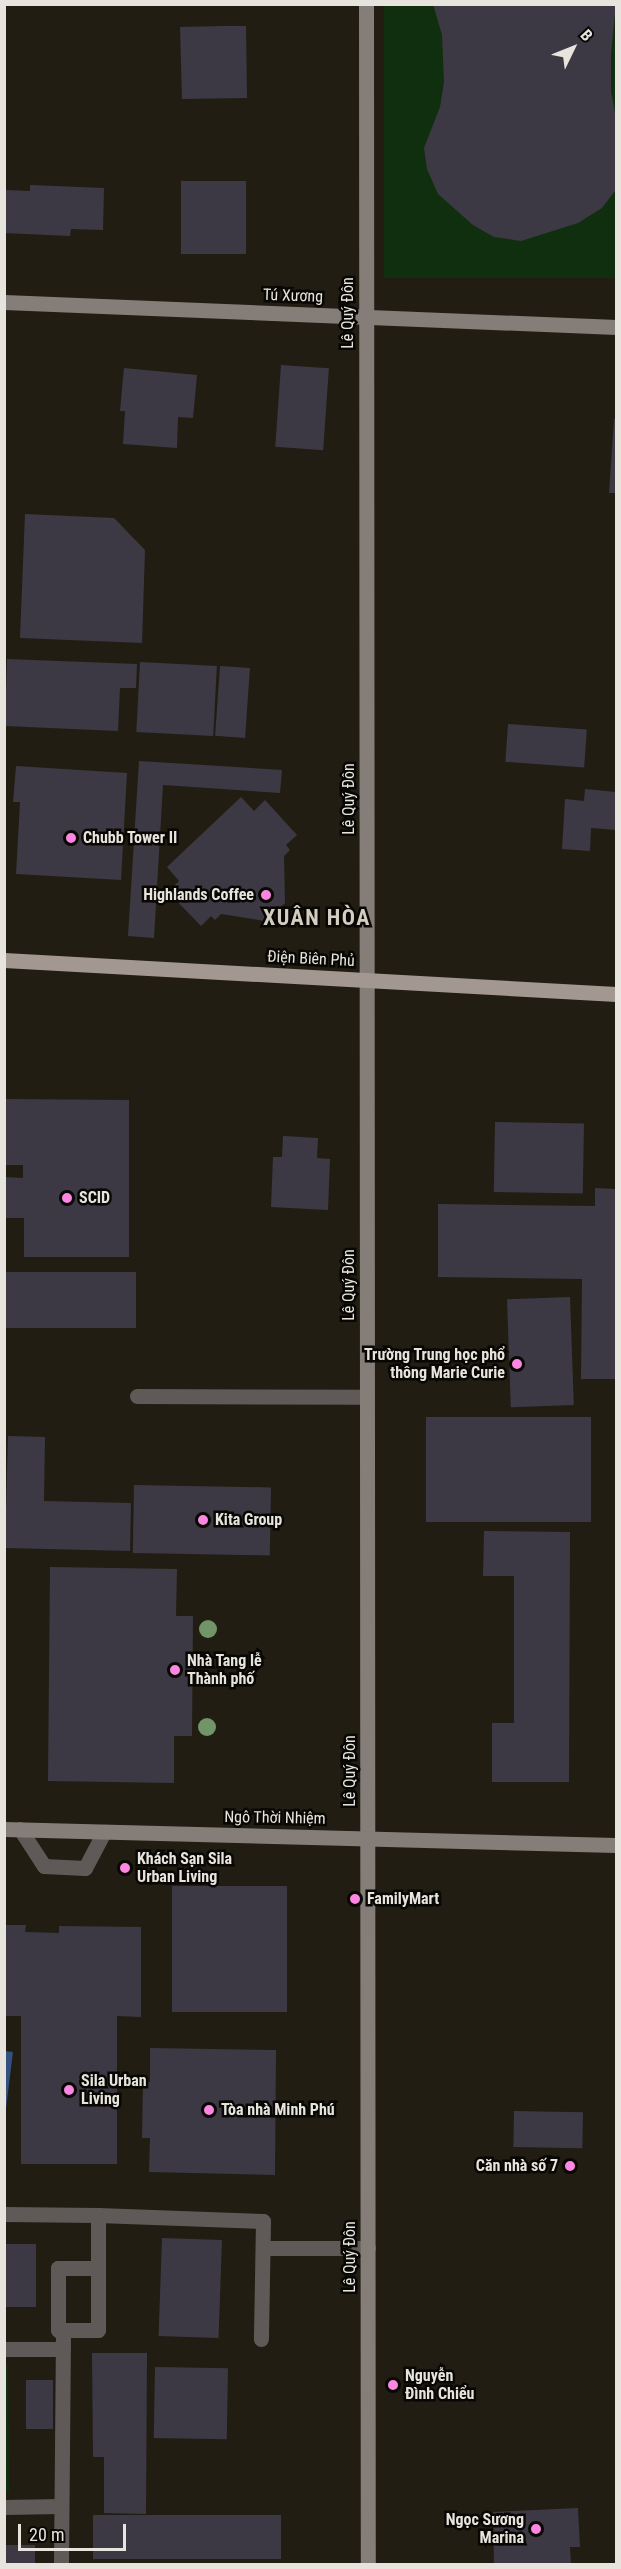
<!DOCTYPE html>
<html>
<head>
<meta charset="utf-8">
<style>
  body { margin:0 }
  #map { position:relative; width:621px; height:2569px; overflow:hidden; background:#211d13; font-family:"Roboto Condensed",sans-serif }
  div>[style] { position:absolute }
  .green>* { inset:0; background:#102f0e; transform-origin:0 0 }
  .water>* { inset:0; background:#34507e; transform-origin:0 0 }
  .building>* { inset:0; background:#3c3944; transform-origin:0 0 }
  .lane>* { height:15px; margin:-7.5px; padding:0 7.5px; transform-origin:7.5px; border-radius:7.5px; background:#5f5a57 }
  .secondary>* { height:15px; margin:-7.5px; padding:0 7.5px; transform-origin:7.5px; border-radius:7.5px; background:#857d78 }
  .primary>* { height:15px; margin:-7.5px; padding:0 7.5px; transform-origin:7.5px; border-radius:7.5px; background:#a39891 }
  .trees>* { width:18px; height:18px; margin:-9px; border-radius:50%; background:#729469 }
  .dots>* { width:16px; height:16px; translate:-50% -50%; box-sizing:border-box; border:3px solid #090704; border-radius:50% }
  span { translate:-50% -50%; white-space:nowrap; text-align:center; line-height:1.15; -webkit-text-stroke:5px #090704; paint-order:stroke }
  .street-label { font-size:16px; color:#e7e4de }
  .poi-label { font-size:16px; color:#e7e4de; font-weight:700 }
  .left { translate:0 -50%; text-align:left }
  .right { translate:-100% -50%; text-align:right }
  .district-label { font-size:22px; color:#d4cec1; font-weight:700; letter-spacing:1.5px }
  .frame { position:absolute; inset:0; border:6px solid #e7e4de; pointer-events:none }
  .north { position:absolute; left:543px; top:18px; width:60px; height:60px; -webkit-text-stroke:4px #090704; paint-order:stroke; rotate:47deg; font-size:16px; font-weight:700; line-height:24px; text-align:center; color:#e7e4de }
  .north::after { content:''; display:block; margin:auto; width:21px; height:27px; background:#e7e4de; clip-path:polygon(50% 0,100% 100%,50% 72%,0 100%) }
  .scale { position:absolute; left:18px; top:2524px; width:108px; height:27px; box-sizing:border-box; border:3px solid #e7e4de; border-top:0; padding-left:8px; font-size:18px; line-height:21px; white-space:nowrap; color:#e7e4de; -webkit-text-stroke:4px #090704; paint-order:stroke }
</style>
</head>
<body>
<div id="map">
  <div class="green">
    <i style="left:384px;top:5px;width:232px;height:273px"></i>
    <i style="clip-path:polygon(4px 2365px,8px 2365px,9px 2492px,4px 2492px)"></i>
  </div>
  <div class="water">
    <i style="left:5px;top:2051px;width:8px;height:102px;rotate:7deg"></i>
  </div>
  <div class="building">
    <i style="clip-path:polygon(433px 4px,616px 4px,611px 54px,611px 92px,616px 117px,616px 184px,615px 191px,602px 208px,578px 223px,521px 241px,494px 237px,473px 225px,438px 194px,427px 169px,424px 148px,440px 107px,444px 82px,442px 35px)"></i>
    <i style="clip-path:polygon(224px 26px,246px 26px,247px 98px,182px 99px,180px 27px)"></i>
    <i style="left:181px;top:181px;width:65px;height:73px"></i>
    <i style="clip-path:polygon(30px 185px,104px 188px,103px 230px,71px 229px,70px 236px,4px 233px,5px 190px,30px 191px)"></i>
    <i style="left:281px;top:365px;width:48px;height:82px;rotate:4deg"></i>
    <i style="clip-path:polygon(124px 368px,197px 375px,193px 418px,178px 417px,177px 448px,123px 444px,125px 411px,120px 411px)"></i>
    <i style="clip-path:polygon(614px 419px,616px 419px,616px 493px,609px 493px)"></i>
    <i style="clip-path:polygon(25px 514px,114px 518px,145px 550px,142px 643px,20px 638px)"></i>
    <i style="clip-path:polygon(7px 659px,137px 664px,136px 688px,120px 688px,118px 731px,5px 726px)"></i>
    <i style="left:140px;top:662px;width:77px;height:70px;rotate:3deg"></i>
    <i style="left:220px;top:666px;width:30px;height:70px;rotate:4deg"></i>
    <i style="left:508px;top:724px;width:79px;height:38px;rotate:4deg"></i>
    <i style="clip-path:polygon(139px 761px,282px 770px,280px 793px,163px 785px,154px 938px,128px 936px)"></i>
    <i style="clip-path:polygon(16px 766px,127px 773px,121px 880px,16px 874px,20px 802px,13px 802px)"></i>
    <i style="clip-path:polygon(585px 789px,616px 792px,616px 830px,591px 828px,590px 851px,562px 849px,565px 799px,584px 801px)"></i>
    <i style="clip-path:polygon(241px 797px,254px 811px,265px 800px,297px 835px,286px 845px,290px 850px,284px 856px,285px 903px,265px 921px,221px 914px,215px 920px,211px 916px,201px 926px,168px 892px,179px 881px,167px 867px)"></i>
    <i style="clip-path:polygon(5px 1099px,129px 1100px,129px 1257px,24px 1257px,24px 1218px,6px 1218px,6px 1177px,23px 1178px,23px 1165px,5px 1165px)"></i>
    <i style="left:495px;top:1122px;width:89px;height:70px;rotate:1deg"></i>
    <i style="clip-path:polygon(283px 1136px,318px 1138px,317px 1158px,330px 1159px,328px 1210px,271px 1207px,273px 1157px,282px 1157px)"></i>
    <i style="clip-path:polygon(595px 1188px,616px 1189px,616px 1379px,581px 1379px,582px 1279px,438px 1277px,438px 1204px,595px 1206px)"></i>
    <i style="left:4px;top:1272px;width:132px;height:56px"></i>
    <i style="left:570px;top:1297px;width:108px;height:63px;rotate:88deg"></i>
    <i style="left:426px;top:1417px;width:165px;height:105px"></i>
    <i style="clip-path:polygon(8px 1436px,45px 1437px,44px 1501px,131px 1503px,130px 1551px,5px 1548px)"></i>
    <i style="left:134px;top:1485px;width:137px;height:68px;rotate:1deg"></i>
    <i style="clip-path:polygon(484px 1531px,570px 1532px,569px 1782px,492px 1782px,492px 1723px,514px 1723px,514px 1576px,483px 1576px)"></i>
    <i style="clip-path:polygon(50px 1567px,177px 1569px,176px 1616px,193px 1616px,192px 1736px,174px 1736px,174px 1783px,48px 1781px)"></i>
    <i style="left:172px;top:1886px;width:115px;height:126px"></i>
    <i style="clip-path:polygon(4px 1925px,26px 1925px,25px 1932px,59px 1933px,59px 1926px,141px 1927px,141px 2017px,117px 2016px,117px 2164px,21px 2164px,21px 2016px,4px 2016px)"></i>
    <i style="clip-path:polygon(150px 2048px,276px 2050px,275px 2175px,149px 2172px,150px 2138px,142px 2138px,143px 2081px,150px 2082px)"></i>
    <i style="left:514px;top:2111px;width:69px;height:36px;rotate:1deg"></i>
    <i style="left:162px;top:2238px;width:60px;height:98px;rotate:2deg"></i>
    <i style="left:4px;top:2244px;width:32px;height:63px"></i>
    <i style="clip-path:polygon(92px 2353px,147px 2353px,146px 2514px,104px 2513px,104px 2457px,93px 2457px)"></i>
    <i style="left:155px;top:2367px;width:73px;height:71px;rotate:1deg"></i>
    <i style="left:26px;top:2380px;width:27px;height:49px"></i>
    <i style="clip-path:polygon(578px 2508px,580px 2547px,570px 2547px,571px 2564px,494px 2564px,493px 2512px)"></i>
    <i style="left:93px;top:2515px;width:188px;height:44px"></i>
    <i style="left:4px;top:2545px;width:31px;height:19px"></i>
  </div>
  <div class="lane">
    <i style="left:137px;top:1396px;width:230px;rotate:0.2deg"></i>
    <i style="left:20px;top:1829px;width:44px;rotate:57deg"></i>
    <i style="left:44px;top:1866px;width:41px;rotate:2.8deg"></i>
    <i style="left:85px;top:1868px;width:41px;rotate:-62.2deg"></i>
    <i style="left:4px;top:2214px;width:94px;rotate:0.6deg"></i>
    <i style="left:98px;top:2215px;width:115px;rotate:90deg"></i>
    <i style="left:98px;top:2330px;width:40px;rotate:180deg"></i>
    <i style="left:58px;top:2330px;width:62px;rotate:-90deg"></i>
    <i style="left:58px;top:2268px;width:40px"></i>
    <i style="left:98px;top:2215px;width:165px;rotate:2.1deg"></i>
    <i style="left:263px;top:2221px;width:118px;rotate:91deg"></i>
    <i style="left:263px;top:2248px;width:105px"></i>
    <i style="left:4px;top:2349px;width:59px"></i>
    <i style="left:4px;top:2507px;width:57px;rotate:-1deg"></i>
    <i style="left:61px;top:2564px;width:234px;rotate:-89.5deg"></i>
  </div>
  <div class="secondary">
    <i style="left:366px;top:4px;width:2560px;rotate:89.96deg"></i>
    <i style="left:4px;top:302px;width:613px;rotate:2.34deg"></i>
    <i style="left:4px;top:1829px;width:612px;rotate:1.5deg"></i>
  </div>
  <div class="primary">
    <i style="left:4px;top:960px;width:613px;rotate:3.18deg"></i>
  </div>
  <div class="trees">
    <i style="left:208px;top:1629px"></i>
    <i style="left:207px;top:1727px"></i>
  </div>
  <div class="dots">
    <i style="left:71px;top:838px;background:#fd86e2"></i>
    <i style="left:266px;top:895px;background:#fd86e2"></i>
    <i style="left:67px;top:1198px;background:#fd86e2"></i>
    <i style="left:517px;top:1364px;background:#fd86e2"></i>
    <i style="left:203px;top:1520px;background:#fd86e2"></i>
    <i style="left:175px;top:1670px;background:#fd86e2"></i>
    <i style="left:125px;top:1868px;background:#fd86e2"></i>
    <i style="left:355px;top:1899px;background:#fd86e2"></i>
    <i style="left:69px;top:2090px;background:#fd86e2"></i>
    <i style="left:209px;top:2110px;background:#fd86e2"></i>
    <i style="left:570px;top:2166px;background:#fd86e2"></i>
    <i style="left:393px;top:2385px;background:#fd86e2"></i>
    <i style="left:536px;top:2529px;background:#fd86e2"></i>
  </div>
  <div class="street-label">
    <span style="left:293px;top:296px;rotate:2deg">Tú Xương</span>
    <span style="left:348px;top:313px;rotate:-90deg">Lê Quý Đôn</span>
    <span style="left:349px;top:799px;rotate:-90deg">Lê Quý Đôn</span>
    <span style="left:311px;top:959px;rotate:3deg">Điện Biên Phủ</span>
    <span style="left:349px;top:1285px;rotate:-90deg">Lê Quý Đôn</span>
    <span style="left:350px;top:1771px;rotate:-90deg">Lê Quý Đôn</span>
    <span style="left:275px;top:1818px;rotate:1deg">Ngô Thời Nhiệm</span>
    <span style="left:350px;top:2257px;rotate:-90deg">Lê Quý Đôn</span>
  </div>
  <div class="poi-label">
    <span class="left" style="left:83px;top:838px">Chubb Tower II</span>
    <span class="right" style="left:254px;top:895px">Highlands Coffee</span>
    <span class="left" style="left:79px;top:1198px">SCID</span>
    <span class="right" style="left:505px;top:1364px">Trường Trung học phổ<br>thông Marie Curie</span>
    <span class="left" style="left:215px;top:1520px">Kita Group</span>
    <span class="left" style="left:187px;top:1670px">Nhà Tang lễ<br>Thành phố</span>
    <span class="left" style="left:137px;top:1868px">Khách Sạn Sila<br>Urban Living</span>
    <span class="left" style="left:367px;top:1899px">FamilyMart</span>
    <span class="left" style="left:81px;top:2090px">Sila Urban<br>Living</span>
    <span class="left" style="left:221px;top:2110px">Tòa nhà Minh Phú</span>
    <span class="right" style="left:558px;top:2166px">Căn nhà số 7</span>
    <span class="left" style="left:405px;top:2385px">Nguyễn<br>Đình Chiểu</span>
    <span class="right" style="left:524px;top:2529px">Ngọc Sương<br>Marina</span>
  </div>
  <div class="district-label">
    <span style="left:317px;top:918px">XUÂN HÒA</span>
  </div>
  <div class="frame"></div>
  <div class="north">B</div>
  <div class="scale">20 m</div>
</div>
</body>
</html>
